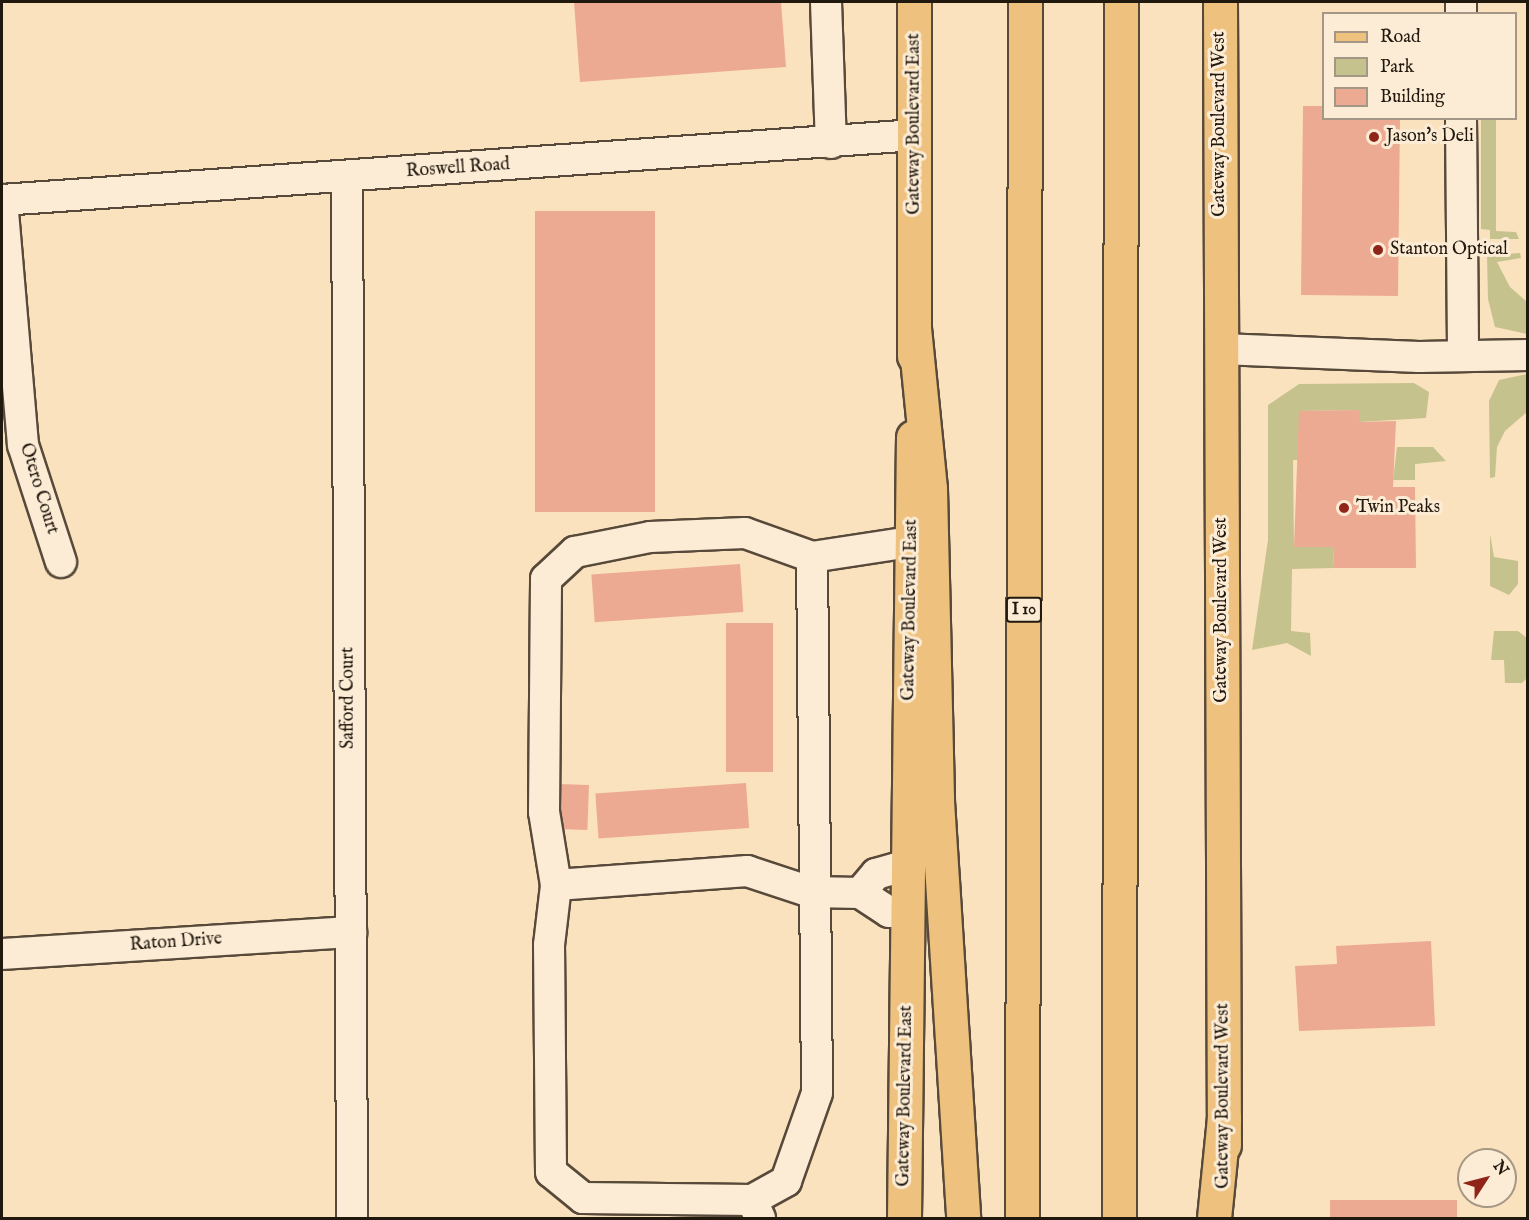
<!DOCTYPE html>
<html>
<head>
<meta charset="utf-8">
<style>
  body { margin:0 }
  #map { position:relative; width:1529px; height:1220px; overflow:hidden; background:#fbe2be; font-family:"IM FELL English",serif }
  div>[style] { position:absolute }
  .green>* { inset:0; background:#c5c28d }
  .building>* { inset:0; background:#edaa93; transform-origin:0 0 }
  .roads { filter:drop-shadow(2px 0 #584a3a) drop-shadow(-2px 0 #584a3a) drop-shadow(0 2px #584a3a) drop-shadow(0 -2px #584a3a) }
  .minor>* { height:30px; margin:-15px; padding:0 15px; transform-origin:15px; border-radius:15px; background:#fcecd5 }
  .major>* { height:33px; margin:-16.5px; padding:0 16.5px; transform-origin:16.5px; border-radius:16.5px; background:#eec17f }
  .highway>* { height:33px; margin:-16.5px; padding:0 16.5px; transform-origin:16.5px; border-radius:16.5px; background:#eec17f }
  .dots>* { width:16px; height:16px; translate:-50% -50%; box-sizing:border-box; border:3px solid #fcecd5; border-radius:50% }
  span { translate:-50% -50%; white-space:nowrap; text-align:center; line-height:1.15; -webkit-text-stroke:6px #fcecd5; paint-order:stroke }
  .shield-label span { padding:2px 4px; background:#fcecd5; border:2px solid; border-radius:4px; -webkit-text-stroke-width:0 }
  .shield-label { font-size:16px; color:#21180e; font-weight:700 }
  .street-label { font-size:18px; color:#21180e }
  .poi-label { font-size:18px; color:#21180e }
  .left { translate:0 -50%; text-align:left }
  .frame { position:absolute; inset:0; border:3px solid #21180e; pointer-events:none }
  .legend { position:absolute; left:1322px; top:12px; width:195px; height:108px; box-sizing:border-box; background:#fcecd5; border:2px solid #a49785; margin:0; padding:8px 10px; list-style:none; font-size:18px; color:#21180e }
  .legend li { display:flex; align-items:center; gap:12px; height:30px }
  .legend b { width:30px; border:2px solid #a49785 }
  .north { position:absolute; left:1457px; top:1148px; width:60px; height:60px; box-sizing:border-box; background:#fcecd5; border:2px solid #a49785; border-radius:50%; rotate:54deg; font-size:16px; font-weight:700; line-height:24px; text-align:center; color:#21180e }
  .north::after { content:''; display:block; margin:auto; width:21px; height:27px; background:#8f2418; clip-path:polygon(50% 0,100% 100%,50% 72%,0 100%) }
</style>
</head>
<body>
<div id="map">
  <div class="green">
    <i style="clip-path:polygon(1481px 119px,1496px 119px,1496px 231px,1516px 232px,1519px 239px,1490px 239px,1490px 230px,1481px 229px)"></i>
    <i style="clip-path:polygon(1520px 253px,1521px 258px,1497px 262px,1510px 287px,1527px 302px,1527px 334px,1495px 327px,1488px 299px,1487px 255px)"></i>
    <i style="clip-path:polygon(1527px 374px,1527px 412px,1505px 431px,1497px 447px,1495px 477px,1490px 478px,1489px 401px,1499px 380px)"></i>
    <i style="clip-path:polygon(1414px 383px,1429px 392px,1426px 418px,1359px 422px,1359px 410px,1299px 411px,1299px 460px,1293px 460px,1294px 547px,1333px 547px,1334px 568px,1292px 569px,1291px 631px,1310px 633px,1311px 656px,1287px 643px,1252px 650px,1268px 540px,1268px 405px,1299px 384px)"></i>
    <i style="clip-path:polygon(1397px 447px,1433px 447px,1446px 461px,1415px 464px,1415px 480px,1393px 480px)"></i>
    <i style="clip-path:polygon(1490px 534px,1494px 557px,1518px 561px,1518px 584px,1509px 595px,1490px 586px)"></i>
    <i style="clip-path:polygon(1494px 631px,1518px 631px,1527px 638px,1527px 678px,1522px 683px,1505px 683px,1504px 660px,1491px 660px)"></i>
  </div>
  <div class="building">
    <i style="clip-path:polygon(574px 2px,781px 2px,786px 67px,580px 82px)"></i>
    <i style="clip-path:polygon(1303px 106px,1324px 106px,1324px 118px,1400px 118px,1398px 296px,1301px 295px)"></i>
    <i style="left:535px;top:211px;width:120px;height:301px"></i>
    <i style="clip-path:polygon(1359px 410px,1359px 422px,1396px 421px,1393px 487px,1415px 487px,1416px 568px,1334px 568px,1333px 547px,1294px 547px,1299px 411px)"></i>
    <i style="left:740px;top:564px;width:48px;height:149px;rotate:86deg"></i>
    <i style="left:726px;top:623px;width:47px;height:149px"></i>
    <i style="left:746px;top:783px;width:45px;height:151px;rotate:86deg"></i>
    <i style="left:558px;top:784px;width:31px;height:45px;rotate:2deg"></i>
    <i style="clip-path:polygon(1431px 941px,1435px 1026px,1299px 1031px,1295px 966px,1337px 964px,1336px 946px)"></i>
    <i style="left:1330px;top:1200px;width:127px;height:18px"></i>
  </div>
  <div class="roads">
    <div class="minor">
      <i style="left:826px;top:2px;width:141px;rotate:88deg"></i>
      <i style="left:1461px;top:2px;width:12px;rotate:90deg"></i>
      <i style="left:1461px;top:118px;width:238px;rotate:89.5deg"></i>
      <i style="left:347px;top:177px;width:1041px;rotate:89.72deg"></i>
      <i style="left:2px;top:200px;width:915px;rotate:-4.07deg"></i>
      <i style="left:2px;top:200px;width:246px;rotate:85.1deg"></i>
      <i style="left:23px;top:445px;width:123px;rotate:72deg"></i>
      <i style="left:1221px;top:349px;width:198px;rotate:2.3deg"></i>
      <i style="left:1419px;top:357px;width:109px;rotate:-1.1deg"></i>
      <i style="left:556px;top:885px;width:74px;rotate:-99.3deg"></i>
      <i style="left:544px;top:812px;width:233px;rotate:-89.5deg"></i>
      <i style="left:546px;top:579px;width:40px;rotate:-43deg"></i>
      <i style="left:575px;top:552px;width:76px;rotate:-11.3deg"></i>
      <i style="left:650px;top:537px;width:95px;rotate:-2.4deg"></i>
      <i style="left:745px;top:533px;width:71px;rotate:19.7deg"></i>
      <i style="left:860px;top:893px;width:25px;rotate:-50deg"></i>
      <i style="left:876px;top:874px;width:33px;rotate:-16deg"></i>
      <i style="left:2px;top:954px;width:350px;rotate:-3.6deg"></i>
      <i style="left:752px;top:1200px;width:39px;rotate:-29deg"></i>
      <i style="left:786px;top:1181px;width:93px;rotate:-70.6deg"></i>
      <i style="left:817px;top:1093px;width:536px;rotate:-90.53deg"></i>
      <i style="left:812px;top:557px;width:119px;rotate:-8.7deg"></i>
      <i style="left:760px;top:1218px;width:20px;rotate:-114deg"></i>
      <i style="left:752px;top:1200px;width:169px;rotate:-179.3deg"></i>
      <i style="left:583px;top:1198px;width:41px;rotate:-140.9deg"></i>
      <i style="left:551px;top:1172px;width:227px;rotate:-90.5deg"></i>
      <i style="left:549px;top:945px;width:60px;rotate:-83.3deg"></i>
      <i style="left:556px;top:885px;width:192px;rotate:-4.2deg"></i>
      <i style="left:747px;top:871px;width:67px;rotate:18.2deg"></i>
      <i style="left:811px;top:892px;width:49px;rotate:1.2deg"></i>
      <i style="left:860px;top:893px;width:35px;rotate:33deg"></i>
      <i style="left:889px;top:912px;width:19px"></i>
    </div>
    <div class="major">
      <i style="left:1220px;top:2px;width:1143px;rotate:89.8deg"></i>
      <i style="left:914px;top:356px;width:354px;rotate:-90deg"></i>
      <i style="left:904px;top:1218px;width:781px;rotate:-89.34deg"></i>
    </div>
    <div class="highway">
      <i style="left:914px;top:328px;width:162px;rotate:84.3deg"></i>
      <i style="left:930px;top:489px;width:312px;rotate:88.7deg"></i>
      <i style="left:937px;top:801px;width:418px;rotate:86.4deg"></i>
      <i style="left:1022px;top:1218px;width:1216px;rotate:-89.86deg"></i>
      <i style="left:1119px;top:1218px;width:1216px;rotate:-89.91deg"></i>
      <i style="left:1214px;top:1218px;width:101px;rotate:-84.3deg"></i>
    </div>
  </div>
  <div class="dots">
    <i style="left:1374px;top:137px;background:#8f2418"></i>
    <i style="left:1378px;top:250px;background:#8f2418"></i>
    <i style="left:1344px;top:508px;background:#8f2418"></i>
  </div>
  <div class="shield-label">
    <span style="left:1024px;top:610px">I 10</span>
  </div>
  <div class="street-label">
    <span style="left:915px;top:124px;rotate:-90deg">Gateway Boulevard East</span>
    <span style="left:1220px;top:124px;rotate:-90deg">Gateway Boulevard West</span>
    <span style="left:458px;top:169px;rotate:-4deg">Roswell Road</span>
    <span style="left:38px;top:489px;rotate:73deg">Otero Court</span>
    <span style="left:911px;top:610px;rotate:-89deg">Gateway Boulevard East</span>
    <span style="left:1222px;top:610px;rotate:-90deg">Gateway Boulevard West</span>
    <span style="left:349px;top:698px;rotate:-90deg">Safford Court</span>
    <span style="left:176px;top:943px;rotate:-4deg">Raton Drive</span>
    <span style="left:906px;top:1096px;rotate:-89deg">Gateway Boulevard East</span>
    <span style="left:1224px;top:1096px;rotate:-90deg">Gateway Boulevard West</span>
  </div>
  <div class="poi-label">
    <span class="left" style="left:1386px;top:137px">Jason's Deli</span>
    <span class="left" style="left:1390px;top:250px">Stanton Optical</span>
    <span class="left" style="left:1356px;top:508px">Twin Peaks</span>
  </div>
  <div class="frame"></div>
  <ul class="legend">
  <li><b style="height:8px;background:#eec17f"></b>Road</li>
  <li><b style="height:16px;background:#c5c28d"></b>Park</li>
  <li><b style="height:16px;background:#edaa93"></b>Building</li>
  </ul>
  <div class="north">N</div>
</div>
</body>
</html>
